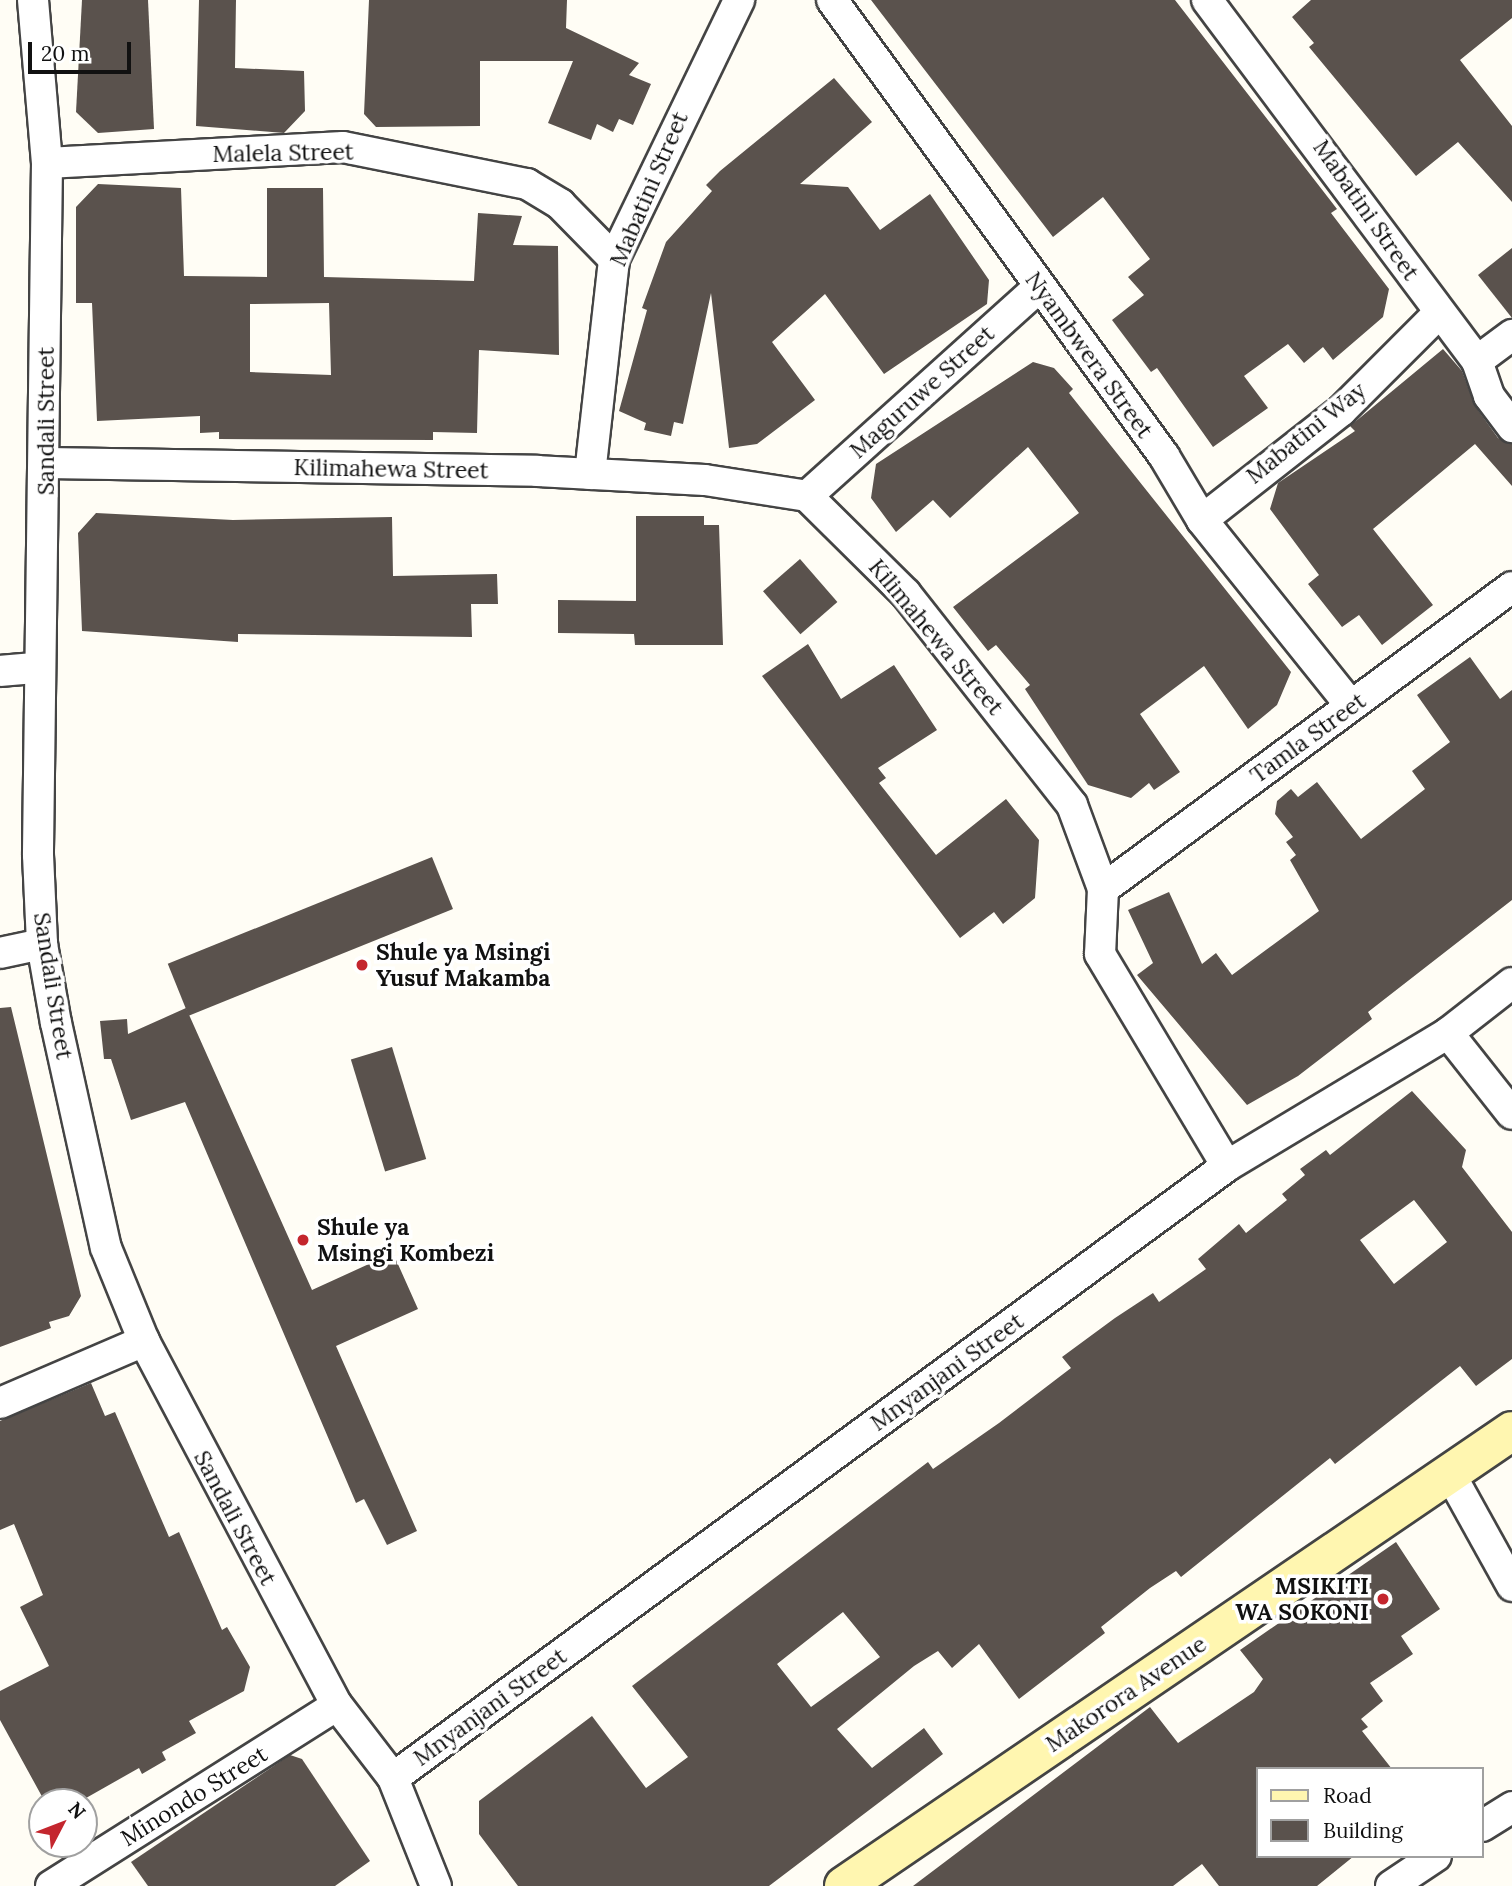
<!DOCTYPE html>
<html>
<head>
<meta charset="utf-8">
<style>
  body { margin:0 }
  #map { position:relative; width:1512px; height:1886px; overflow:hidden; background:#fffdf5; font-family:Lora,serif }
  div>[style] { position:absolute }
  .building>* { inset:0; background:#5a524d; transform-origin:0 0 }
  .roads { filter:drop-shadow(2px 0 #444) drop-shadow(-2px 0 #444) drop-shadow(0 2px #444) drop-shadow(0 -2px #444) }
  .street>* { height:30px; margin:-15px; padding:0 15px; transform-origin:15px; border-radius:15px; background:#fff }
  .secondary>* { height:38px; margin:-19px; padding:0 19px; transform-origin:19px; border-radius:19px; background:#fff6b0 }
  .dots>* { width:19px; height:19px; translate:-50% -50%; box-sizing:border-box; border:4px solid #fff; border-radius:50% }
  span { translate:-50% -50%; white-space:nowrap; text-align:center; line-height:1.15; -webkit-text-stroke:7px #fff; paint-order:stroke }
  .street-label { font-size:23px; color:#111 }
  .poi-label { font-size:23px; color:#111; font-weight:700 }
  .left { translate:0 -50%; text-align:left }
  .right { translate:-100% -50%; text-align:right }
  .legend { position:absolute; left:1256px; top:1767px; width:228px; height:91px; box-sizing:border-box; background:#fff; border:2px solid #a0a0a0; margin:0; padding:9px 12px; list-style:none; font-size:21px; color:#111 }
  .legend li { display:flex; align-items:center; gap:14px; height:35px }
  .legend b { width:35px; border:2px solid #a0a0a0 }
  .north { position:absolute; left:28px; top:1788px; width:70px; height:70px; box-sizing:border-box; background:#fff; border:2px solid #a0a0a0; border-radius:50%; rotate:48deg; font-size:19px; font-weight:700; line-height:28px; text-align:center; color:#111 }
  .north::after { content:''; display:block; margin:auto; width:24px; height:32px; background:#c4262e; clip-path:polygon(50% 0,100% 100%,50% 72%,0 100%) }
  .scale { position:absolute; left:28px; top:42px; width:103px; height:32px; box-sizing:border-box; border:4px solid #111; border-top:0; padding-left:9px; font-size:21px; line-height:24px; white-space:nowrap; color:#111; -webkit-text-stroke:5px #fff; paint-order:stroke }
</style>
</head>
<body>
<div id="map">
  <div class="building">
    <i style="clip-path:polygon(82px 0,148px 0,154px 129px,98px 133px,76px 112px)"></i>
    <i style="clip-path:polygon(199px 0,236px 0,235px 68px,304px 71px,305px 111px,284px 133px,196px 126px)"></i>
    <i style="clip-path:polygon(369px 0,567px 0,566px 28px,639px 63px,629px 75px,651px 84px,633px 125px,619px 119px,613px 132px,597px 124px,591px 140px,548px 123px,573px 61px,480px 61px,480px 126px,376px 127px,364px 114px)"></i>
    <i style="clip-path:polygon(871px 0,1175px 0,1337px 209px,1331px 213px,1389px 289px,1383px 317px,1333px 360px,1323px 347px,1304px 363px,1288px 344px,1244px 376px,1268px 408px,1213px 447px,1157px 368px,1151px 372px,1112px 320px,1144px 295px,1128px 277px,1150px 259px,1103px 197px,1053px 237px)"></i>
    <i style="clip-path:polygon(1311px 0,1512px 0,1512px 18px,1460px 60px,1512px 126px,1512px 202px,1458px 142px,1416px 176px,1309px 47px,1314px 43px,1292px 17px)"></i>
    <i style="clip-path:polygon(834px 78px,872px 122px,800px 184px,848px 187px,880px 230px,930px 194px,989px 280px,987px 304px,884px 374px,825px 294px,772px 342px,815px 400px,757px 444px,729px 448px,711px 293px,683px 424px,674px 422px,671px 436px,644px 430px,646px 423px,619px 411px,647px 310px,642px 308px,666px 242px,712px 191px,706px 185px,720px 171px)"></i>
    <i style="clip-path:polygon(evenodd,98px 184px,181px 188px,184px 276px,267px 277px,267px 188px,323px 188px,324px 277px,474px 281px,478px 213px,522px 216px,513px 245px,558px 246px,559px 355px,479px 350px,477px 433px,433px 432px,433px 440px,219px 439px,219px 432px,200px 433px,200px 416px,97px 421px,92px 303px,76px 303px,76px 207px,98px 184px,329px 303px,331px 375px,250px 372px,250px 304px,329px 303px)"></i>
    <i style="clip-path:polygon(1512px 248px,1512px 318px,1478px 275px)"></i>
    <i style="clip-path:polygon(1443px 349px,1462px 371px,1475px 406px,1498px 438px,1512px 444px,1512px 486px,1475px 444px,1373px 529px,1433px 605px,1382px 645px,1359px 615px,1342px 627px,1308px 584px,1319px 575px,1270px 509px,1278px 483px,1355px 431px,1350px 426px)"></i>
    <i style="clip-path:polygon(1033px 362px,1054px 368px,1073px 389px,1069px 393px,1291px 672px,1277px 705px,1248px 729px,1204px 666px,1140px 714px,1180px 772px,1154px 790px,1149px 783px,1131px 798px,1088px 785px,1025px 689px,1030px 685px,996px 645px,988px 651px,953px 607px,1079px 513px,1028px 447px,950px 518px,933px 500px,896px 532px,871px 498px,876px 464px)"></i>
    <i style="clip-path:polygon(96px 513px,233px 520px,392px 517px,393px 576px,497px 574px,498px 604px,471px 604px,472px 637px,238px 634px,238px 642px,82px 631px,78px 533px)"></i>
    <i style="clip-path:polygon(636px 516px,704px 516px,704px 525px,719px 525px,723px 645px,635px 645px,634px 634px,558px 633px,558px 600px,636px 601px)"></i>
    <i style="left:800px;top:559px;width:57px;height:49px;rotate:49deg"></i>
    <i style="clip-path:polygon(808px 644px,841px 699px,894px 665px,937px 730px,878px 768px,886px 778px,879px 783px,936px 855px,1006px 799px,1039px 840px,1035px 898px,1003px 924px,994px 912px,960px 938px,762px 676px)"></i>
    <i style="clip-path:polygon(1470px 657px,1500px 699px,1512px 690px,1512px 900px,1368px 1012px,1372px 1019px,1298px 1076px,1247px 1105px,1137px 975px,1153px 963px,1128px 910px,1169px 892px,1202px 964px,1216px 953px,1232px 975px,1319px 911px,1290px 860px,1296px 855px,1286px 842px,1293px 837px,1275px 814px,1277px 801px,1291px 789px,1298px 797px,1317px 782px,1361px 839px,1425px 789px,1412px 771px,1450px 742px,1417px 695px)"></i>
    <i style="left:432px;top:857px;width:56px;height:285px;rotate:68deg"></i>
    <i style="clip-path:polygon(11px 1007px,81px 1296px,69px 1316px,49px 1322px,51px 1328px,0 1347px,0 1008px)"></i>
    <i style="clip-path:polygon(186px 1008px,312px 1290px,393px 1253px,418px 1309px,336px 1346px,417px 1531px,387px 1545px,364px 1499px,356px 1503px,185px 1102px,131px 1120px,111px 1059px,104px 1059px,100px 1021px,127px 1019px,128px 1034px)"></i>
    <i style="left:392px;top:1047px;width:117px;height:43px;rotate:73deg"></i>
    <i style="clip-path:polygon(evenodd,1412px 1091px,1466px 1150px,1462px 1167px,1512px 1232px,1512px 1359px,1476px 1386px,1460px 1366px,1335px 1464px,1330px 1458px,1181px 1577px,1176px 1571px,1150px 1588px,1101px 1627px,1105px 1633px,1019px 1699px,979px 1644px,952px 1668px,938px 1651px,914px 1666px,837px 1729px,872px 1768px,924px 1728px,943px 1754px,769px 1886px,518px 1886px,479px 1834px,479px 1801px,592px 1716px,646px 1788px,688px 1757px,632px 1686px,928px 1462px,933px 1469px,999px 1423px,1071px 1368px,1062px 1357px,1115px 1318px,1153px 1293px,1159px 1302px,1206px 1269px,1198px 1259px,1239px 1224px,1246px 1233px,1287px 1200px,1282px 1194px,1305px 1175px,1300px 1169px,1326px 1150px,1330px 1155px,1412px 1091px,1414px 1200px,1447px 1242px,1394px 1284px,1360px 1240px,1414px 1200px,1412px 1091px,843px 1612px,880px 1657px,811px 1707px,777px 1664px,843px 1612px)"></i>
    <i style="clip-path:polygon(91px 1383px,105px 1416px,115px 1412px,169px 1537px,179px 1532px,222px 1630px,227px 1627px,250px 1667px,244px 1691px,189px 1721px,196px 1733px,162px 1752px,166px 1760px,142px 1774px,139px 1768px,79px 1802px,45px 1802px,0 1720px,0 1691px,49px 1666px,20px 1607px,43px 1595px,14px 1524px,0 1530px,0 1421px)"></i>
    <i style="clip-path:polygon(1396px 1542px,1440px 1609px,1401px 1636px,1413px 1654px,1370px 1683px,1383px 1701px,1361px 1719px,1368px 1727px,1362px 1731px,1392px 1769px,1258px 1769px,1258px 1856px,1354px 1856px,1317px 1886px,1219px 1886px,1202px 1864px,1173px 1886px,913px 1886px,1150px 1707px,1178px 1743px,1254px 1692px,1263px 1679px,1240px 1650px)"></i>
    <i style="clip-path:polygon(290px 1755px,302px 1759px,370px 1861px,335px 1886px,148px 1886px,131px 1862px)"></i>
  </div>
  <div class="roads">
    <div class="street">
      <i style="left:33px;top:0;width:164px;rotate:85.1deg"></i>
      <i style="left:47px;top:163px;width:692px;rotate:90.75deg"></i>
      <i style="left:38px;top:855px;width:89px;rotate:87.4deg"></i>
      <i style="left:42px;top:944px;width:80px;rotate:80deg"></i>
      <i style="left:56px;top:1023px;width:230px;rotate:77.5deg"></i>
      <i style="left:106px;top:1248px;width:100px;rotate:67.8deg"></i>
      <i style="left:144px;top:1341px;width:412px;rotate:62.1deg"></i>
      <i style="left:337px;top:1705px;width:92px;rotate:52.5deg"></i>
      <i style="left:393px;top:1778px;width:116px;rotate:68.3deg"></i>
      <i style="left:832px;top:0;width:564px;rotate:53.94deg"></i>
      <i style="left:1164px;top:456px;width:74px;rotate:59.3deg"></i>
      <i style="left:1202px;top:520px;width:238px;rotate:51.3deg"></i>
      <i style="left:1207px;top:0;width:451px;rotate:53.2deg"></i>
      <i style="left:1477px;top:361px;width:37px;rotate:71deg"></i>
      <i style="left:1489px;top:396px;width:39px;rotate:53deg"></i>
      <i style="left:47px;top:163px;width:296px;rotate:-3.1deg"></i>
      <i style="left:343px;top:147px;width:188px;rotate:11.4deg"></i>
      <i style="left:527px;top:184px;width:39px;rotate:31deg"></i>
      <i style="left:560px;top:204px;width:77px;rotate:45.5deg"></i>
      <i style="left:1477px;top:361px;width:44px;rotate:-36.6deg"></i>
      <i style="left:47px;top:463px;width:490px;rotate:0.9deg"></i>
      <i style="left:537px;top:471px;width:168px;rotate:3.1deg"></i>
      <i style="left:705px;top:480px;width:103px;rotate:8.9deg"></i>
      <i style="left:807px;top:496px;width:139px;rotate:44.7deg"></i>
      <i style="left:906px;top:594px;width:268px;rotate:51.8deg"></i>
      <i style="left:1072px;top:805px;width:90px;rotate:69.7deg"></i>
      <i style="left:1103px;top:889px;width:65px;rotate:92.6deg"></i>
      <i style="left:1100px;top:954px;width:247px;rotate:59.1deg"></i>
      <i style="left:590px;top:474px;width:216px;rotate:-83.6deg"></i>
      <i style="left:614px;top:259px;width:288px;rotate:-64.2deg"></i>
      <i style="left:807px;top:496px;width:311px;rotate:-42deg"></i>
      <i style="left:1202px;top:520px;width:177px;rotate:-38.1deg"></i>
      <i style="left:1341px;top:411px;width:137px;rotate:-45deg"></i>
      <i style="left:0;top:671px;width:37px;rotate:-5deg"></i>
      <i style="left:1103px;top:889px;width:508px;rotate:-36.44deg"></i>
      <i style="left:0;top:953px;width:43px;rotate:-12.1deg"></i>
      <i style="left:1448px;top:1033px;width:103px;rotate:51.7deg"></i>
      <i style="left:0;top:1403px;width:157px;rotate:-23.3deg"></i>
      <i style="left:1450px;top:1474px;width:128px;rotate:61deg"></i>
      <i style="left:393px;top:1778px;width:1034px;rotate:-36.27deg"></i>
      <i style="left:1227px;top:1166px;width:258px;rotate:-31deg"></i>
      <i style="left:1448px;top:1033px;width:81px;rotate:-38deg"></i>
      <i style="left:1482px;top:1826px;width:36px;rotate:-32deg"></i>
      <i style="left:51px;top:1886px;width:338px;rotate:-32.3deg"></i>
      <i style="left:1391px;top:1886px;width:54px;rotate:-33.7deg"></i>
    </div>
    <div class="secondary">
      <i style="left:844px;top:1886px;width:808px;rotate:-34.26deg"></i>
    </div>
  </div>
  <div class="dots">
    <i style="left:362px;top:965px;background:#c4262e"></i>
    <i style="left:303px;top:1240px;background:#c4262e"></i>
    <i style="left:1383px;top:1599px;background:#c4262e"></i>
  </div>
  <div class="street-label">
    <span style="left:283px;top:153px;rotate:-1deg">Malela Street</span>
    <span style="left:649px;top:189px;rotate:-67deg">Mabatini Street</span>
    <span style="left:1366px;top:210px;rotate:55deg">Mabatini Street</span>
    <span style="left:1089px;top:355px;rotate:54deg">Nyambwera Street</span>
    <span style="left:922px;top:392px;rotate:-42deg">Maguruwe Street</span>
    <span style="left:46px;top:421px;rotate:-90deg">Sandali Street</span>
    <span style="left:1306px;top:433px;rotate:-39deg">Mabatini Way</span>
    <span style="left:391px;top:469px;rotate:1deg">Kilimahewa Street</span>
    <span style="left:936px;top:637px;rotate:50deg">Kilimahewa Street</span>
    <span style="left:1308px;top:738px;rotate:-36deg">Tamla Street</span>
    <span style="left:53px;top:986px;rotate:81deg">Sandali Street</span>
    <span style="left:947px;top:1372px;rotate:-36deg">Mnyanjani Street</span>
    <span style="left:235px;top:1518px;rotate:62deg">Sandali Street</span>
    <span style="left:1126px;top:1694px;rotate:-34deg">Makorora Avenue</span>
    <span style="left:490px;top:1707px;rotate:-36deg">Mnyanjani Street</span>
    <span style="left:194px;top:1796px;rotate:-32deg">Minondo Street</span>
  </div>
  <div class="poi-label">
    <span class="left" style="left:376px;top:965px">Shule ya Msingi<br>Yusuf Makamba</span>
    <span class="left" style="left:317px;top:1240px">Shule ya<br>Msingi Kombezi</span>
    <span class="right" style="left:1369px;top:1599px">MSIKITI<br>WA SOKONI</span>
  </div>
  <ul class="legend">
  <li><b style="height:9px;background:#fff6b0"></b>Road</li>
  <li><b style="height:19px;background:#5a524d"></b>Building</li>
  </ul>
  <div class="north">N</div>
  <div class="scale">20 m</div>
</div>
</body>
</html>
